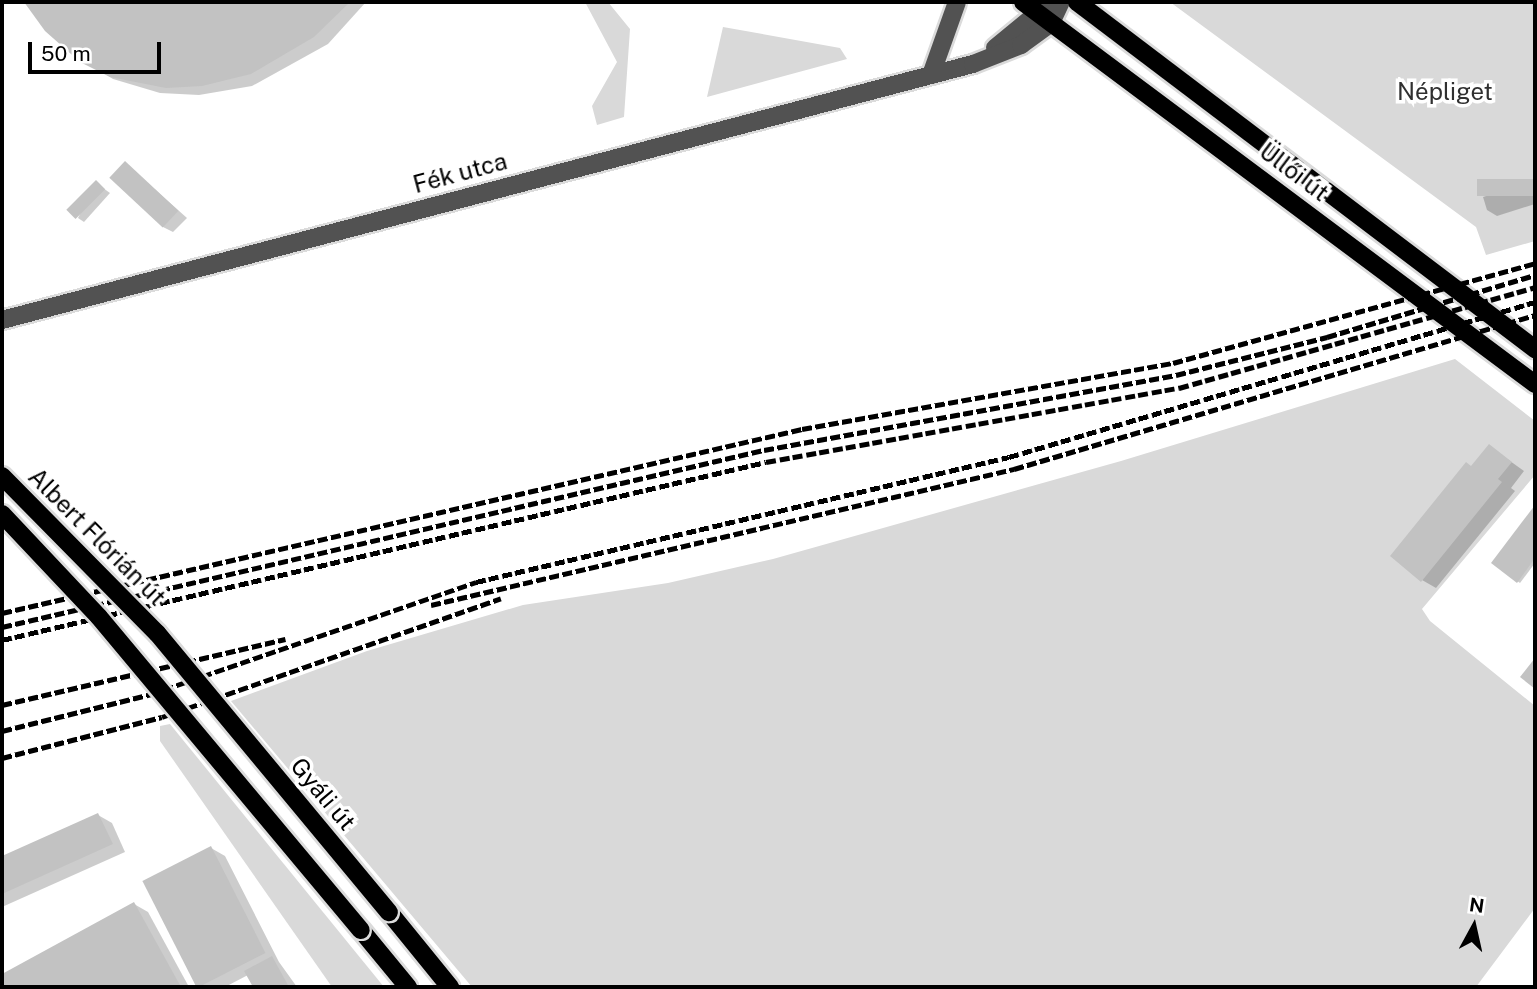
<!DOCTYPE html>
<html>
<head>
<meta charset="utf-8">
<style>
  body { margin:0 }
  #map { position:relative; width:1537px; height:989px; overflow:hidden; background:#fff; font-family:"Public Sans",sans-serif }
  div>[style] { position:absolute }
  .green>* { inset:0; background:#d9d9d9 }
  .shadow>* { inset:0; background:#0003 }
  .building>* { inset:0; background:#c2c2c2; transform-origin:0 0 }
  .roads { filter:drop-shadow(2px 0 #dbdbdb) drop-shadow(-2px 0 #dbdbdb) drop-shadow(0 2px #dbdbdb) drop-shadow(0 -2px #dbdbdb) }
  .minor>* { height:18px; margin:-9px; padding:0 9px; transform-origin:9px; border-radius:9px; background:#525252 }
  .major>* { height:18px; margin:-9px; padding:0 9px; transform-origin:9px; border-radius:9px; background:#000 }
  .rail>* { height:5px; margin-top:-2.5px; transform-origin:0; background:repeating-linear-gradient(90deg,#000 0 10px,transparent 0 13.5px) }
  .bridges { filter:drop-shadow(2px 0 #dbdbdb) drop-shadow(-2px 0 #dbdbdb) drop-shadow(0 2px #dbdbdb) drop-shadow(0 -2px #dbdbdb) }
  .major-bridge>* { height:18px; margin:-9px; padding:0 9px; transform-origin:9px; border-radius:9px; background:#000 }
  span { translate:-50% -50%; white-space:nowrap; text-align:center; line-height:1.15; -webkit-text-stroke:7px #fff; paint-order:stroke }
  .park-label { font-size:24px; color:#303030 }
  .street-label { font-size:24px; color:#000 }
  .frame { position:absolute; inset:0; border:4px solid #000; pointer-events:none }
  .north { position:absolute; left:1439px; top:891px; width:70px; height:70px; -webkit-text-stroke:5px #fff; paint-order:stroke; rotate:8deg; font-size:19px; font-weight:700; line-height:28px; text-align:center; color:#000 }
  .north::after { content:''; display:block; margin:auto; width:24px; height:32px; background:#000; clip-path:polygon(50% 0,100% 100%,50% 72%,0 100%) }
  .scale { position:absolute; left:28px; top:42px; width:133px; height:32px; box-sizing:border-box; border:4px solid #000; border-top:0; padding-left:9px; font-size:21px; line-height:24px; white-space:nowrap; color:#000; -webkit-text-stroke:5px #fff; paint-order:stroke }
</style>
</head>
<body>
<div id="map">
  <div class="green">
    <i style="clip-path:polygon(585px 2px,608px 2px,630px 29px,624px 117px,597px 125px,592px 106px,617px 62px)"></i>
    <i style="clip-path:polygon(1170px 2px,1535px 2px,1535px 241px,1486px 255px,1476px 227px)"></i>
    <i style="clip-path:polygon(723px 27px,840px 48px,847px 59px,707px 97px)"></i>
    <i style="clip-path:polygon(1455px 359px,1535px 421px,1535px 475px,1422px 609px,1430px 621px,1535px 706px,1535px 908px,1476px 987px,472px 987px,231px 701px,367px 651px,523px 605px,668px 583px,773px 559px,1121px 461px)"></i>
    <i style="clip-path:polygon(170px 724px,384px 987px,332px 987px,160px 741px,160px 726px)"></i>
  </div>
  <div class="shadow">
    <i style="clip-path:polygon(28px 2px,366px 2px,328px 44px,252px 86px,199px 95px,160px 93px,113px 79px,68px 51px)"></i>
    <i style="clip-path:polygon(125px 163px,187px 218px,173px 232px,163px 227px)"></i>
    <i style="clip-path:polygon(1535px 181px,1535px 204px,1497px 216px,1487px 210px,1483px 197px)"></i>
    <i style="clip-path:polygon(96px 183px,110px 193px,84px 222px,78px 218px)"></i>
    <i style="clip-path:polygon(1489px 446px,1524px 471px,1511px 488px,1515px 491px,1436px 588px,1422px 580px,1472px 467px)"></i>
    <i style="clip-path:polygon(1535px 508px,1535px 563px,1520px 583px,1493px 563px)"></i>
    <i style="clip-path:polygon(98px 815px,112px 823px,125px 852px,2px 907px,2px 858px)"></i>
    <i style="clip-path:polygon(211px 848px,225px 856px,279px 962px,297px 987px,255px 987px,248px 975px,225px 987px,197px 986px)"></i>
    <i style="clip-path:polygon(134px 904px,148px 912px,189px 987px,2px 987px,2px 975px)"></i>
  </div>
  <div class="building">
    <i style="clip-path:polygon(24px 2px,350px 2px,314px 37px,251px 74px,202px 86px,166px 88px,110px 77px,80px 62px,45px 31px)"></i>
    <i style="left:125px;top:161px;width:73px;height:23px;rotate:43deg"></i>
    <i style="left:1535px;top:179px;width:17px;height:58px;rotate:90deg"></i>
    <i style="left:96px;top:180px;width:13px;height:42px;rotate:45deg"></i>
    <i style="clip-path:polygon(1489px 444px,1512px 462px,1498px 479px,1502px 482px,1421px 582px,1390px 556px,1466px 462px,1471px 466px)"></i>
    <i style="clip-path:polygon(1535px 505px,1535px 558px,1517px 583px,1491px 563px)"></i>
    <i style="clip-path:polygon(1535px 658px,1535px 689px,1520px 677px)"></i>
    <i style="clip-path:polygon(98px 813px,113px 844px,2px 894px,2px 856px)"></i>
    <i style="left:211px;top:846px;width:120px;height:77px;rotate:63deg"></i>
    <i style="clip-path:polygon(134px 902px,181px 987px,2px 987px,2px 974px)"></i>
    <i style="clip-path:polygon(272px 956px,289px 987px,253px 987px,244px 971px)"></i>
  </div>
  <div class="roads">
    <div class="minor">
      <i style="left:995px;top:48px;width:72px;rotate:-39.4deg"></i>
      <i style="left:931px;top:75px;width:77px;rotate:-70.4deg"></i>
      <i style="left:2px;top:320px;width:1004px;rotate:-14.77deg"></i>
      <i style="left:973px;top:64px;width:52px;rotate:-21.6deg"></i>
      <i style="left:1021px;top:45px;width:37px;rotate:-36deg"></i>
      <i style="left:1051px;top:23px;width:23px;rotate:-65deg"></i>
    </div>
    <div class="major">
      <i style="left:1023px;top:2px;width:639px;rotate:36.73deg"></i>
      <i style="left:1077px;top:2px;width:575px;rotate:37.15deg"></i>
      <i style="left:389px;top:912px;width:97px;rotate:50.9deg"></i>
      <i style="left:361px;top:930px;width:74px;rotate:50.5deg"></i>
    </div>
  </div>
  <div class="rail">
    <i style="left:431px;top:605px;width:599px;rotate:-13.13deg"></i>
    <i style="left:1014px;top:469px;width:543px;rotate:-16.47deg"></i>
    <i style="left:2px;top:613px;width:821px;rotate:-12.95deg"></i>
    <i style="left:802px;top:429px;width:377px;rotate:-10.1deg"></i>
    <i style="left:1173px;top:363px;width:376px;rotate:-15.4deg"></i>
    <i style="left:2px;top:627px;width:782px;rotate:-13.08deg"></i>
    <i style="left:764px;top:450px;width:419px;rotate:-10.3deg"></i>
    <i style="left:1176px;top:375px;width:156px;rotate:-14.1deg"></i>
    <i style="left:1327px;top:337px;width:217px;rotate:-16.6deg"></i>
    <i style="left:2px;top:640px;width:784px;rotate:-13.12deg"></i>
    <i style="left:766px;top:462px;width:420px;rotate:-10.2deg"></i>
    <i style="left:1179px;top:388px;width:370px;rotate:-15.8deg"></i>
    <i style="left:2px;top:705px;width:291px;rotate:-13.1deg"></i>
    <i style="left:2px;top:731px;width:154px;rotate:-13.9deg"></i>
    <i style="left:151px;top:694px;width:344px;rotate:-19deg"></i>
    <i style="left:476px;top:582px;width:547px;rotate:-13.2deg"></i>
    <i style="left:1009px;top:457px;width:548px;rotate:-16.42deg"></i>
    <i style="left:2px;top:758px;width:165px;rotate:-14.4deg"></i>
    <i style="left:162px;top:717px;width:359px;rotate:-19.3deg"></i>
  </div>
  <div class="bridges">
    <div class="major-bridge">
      <i style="left:2px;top:476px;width:221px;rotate:45.4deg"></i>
      <i style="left:157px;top:633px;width:363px;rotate:50.3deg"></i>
      <i style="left:2px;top:514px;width:141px;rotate:46.7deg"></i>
      <i style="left:99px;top:617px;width:408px;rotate:50.1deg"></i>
    </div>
  </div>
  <div class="park-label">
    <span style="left:1445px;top:92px">Népliget</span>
  </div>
  <div class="street-label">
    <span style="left:1294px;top:172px;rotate:37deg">Üllői út</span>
    <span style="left:460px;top:173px;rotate:-15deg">Fék utca</span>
    <span style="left:97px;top:537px;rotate:45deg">Albert Flórián út</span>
    <span style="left:323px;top:794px;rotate:50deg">Gyáli út</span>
  </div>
  <div class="frame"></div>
  <div class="north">N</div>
  <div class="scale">50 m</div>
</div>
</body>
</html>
